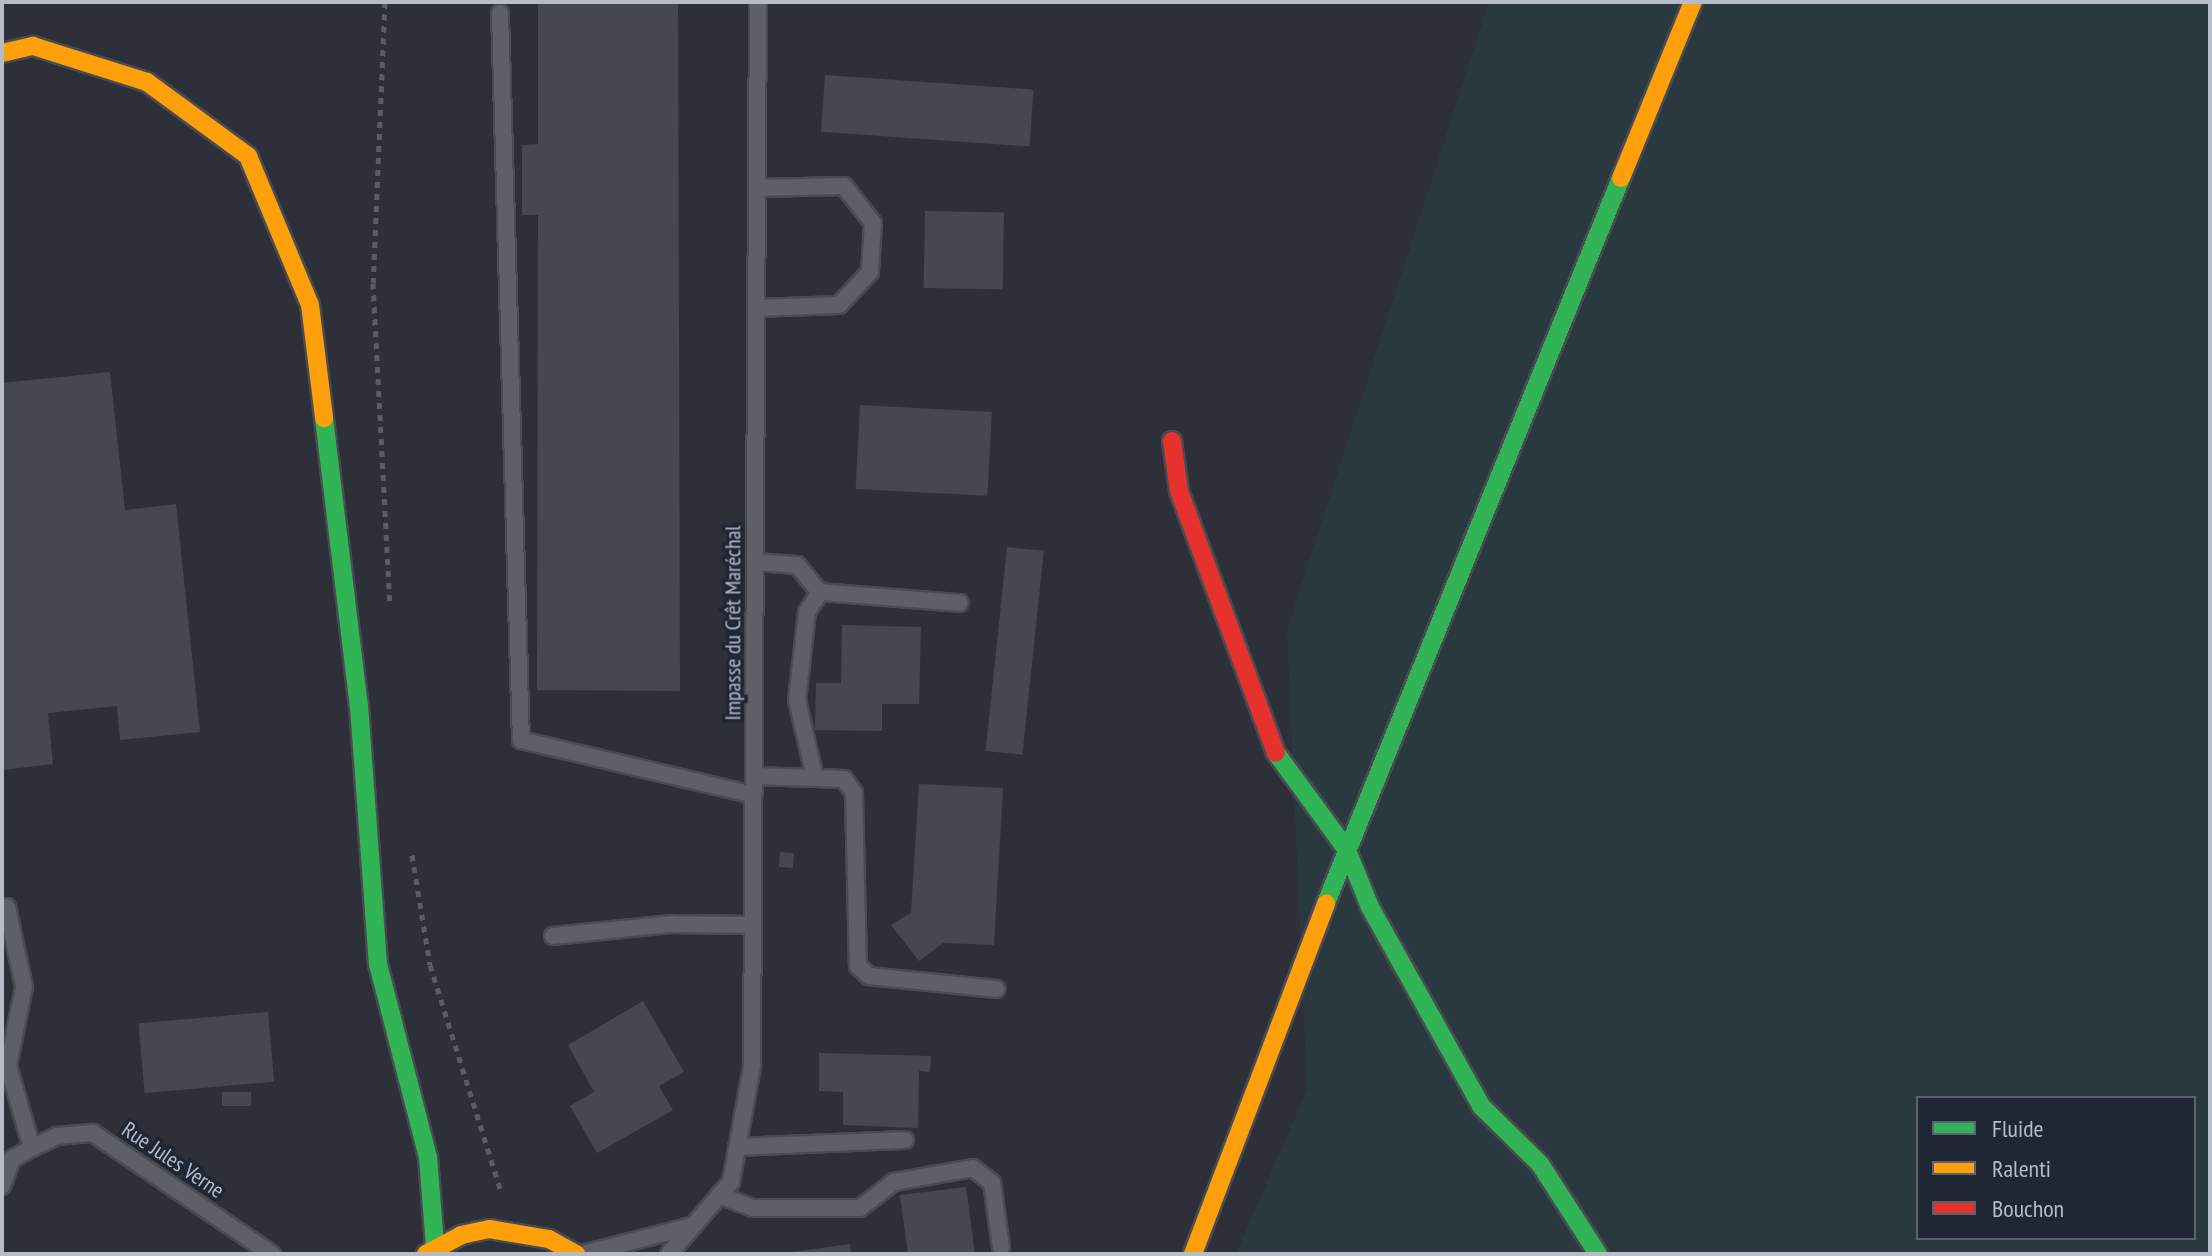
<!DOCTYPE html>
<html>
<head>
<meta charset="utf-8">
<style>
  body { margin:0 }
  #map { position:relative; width:2212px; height:1256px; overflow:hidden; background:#2d3039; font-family:"PT Sans Narrow",sans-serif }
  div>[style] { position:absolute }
  .green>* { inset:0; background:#2a393f }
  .building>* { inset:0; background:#454850; transform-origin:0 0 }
  .path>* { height:5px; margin-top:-2.5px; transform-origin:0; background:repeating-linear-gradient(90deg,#5a5e64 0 6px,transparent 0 12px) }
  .roads { filter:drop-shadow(2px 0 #494b52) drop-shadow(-2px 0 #494b52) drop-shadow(0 2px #494b52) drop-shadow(0 -2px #494b52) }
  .lane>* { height:16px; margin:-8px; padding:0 8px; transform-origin:8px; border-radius:8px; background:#5d6068 }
  .fast>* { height:18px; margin:-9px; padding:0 9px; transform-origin:9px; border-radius:9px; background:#30b455 }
  .slow>* { height:18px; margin:-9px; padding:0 9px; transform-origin:9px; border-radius:9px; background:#ff9f0a }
  .jam>* { height:18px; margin:-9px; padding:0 9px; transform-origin:9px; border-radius:9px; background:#e5322d }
  span { translate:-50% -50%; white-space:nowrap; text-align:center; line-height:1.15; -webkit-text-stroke:7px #1f2634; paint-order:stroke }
  .street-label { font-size:22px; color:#b7bcc9 }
  .frame { position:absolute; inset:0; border:4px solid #b7bcc9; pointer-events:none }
  .legend { position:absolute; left:1916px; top:1096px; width:280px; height:144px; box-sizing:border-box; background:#1f2634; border:2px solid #5c6270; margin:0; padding:10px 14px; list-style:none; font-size:24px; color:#b7bcc9 }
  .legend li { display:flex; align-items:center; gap:16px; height:40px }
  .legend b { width:40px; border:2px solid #5c6270 }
</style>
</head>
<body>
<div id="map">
  <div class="green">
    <i style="clip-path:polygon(evenodd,1489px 2px,2210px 2px,2210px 1254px,1236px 1254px,1307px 1090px,1287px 630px,1489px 2px,1918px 1098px,2194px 1098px,2194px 1238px,1918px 1238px,1918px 1098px)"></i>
  </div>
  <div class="building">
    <i style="clip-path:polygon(538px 2px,678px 2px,680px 691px,537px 690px,538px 215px,522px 215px,522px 145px,538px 144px)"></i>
    <i style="left:825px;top:75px;width:209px;height:57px;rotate:4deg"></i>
    <i style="left:925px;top:211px;width:79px;height:77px;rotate:1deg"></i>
    <i style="clip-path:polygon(110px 372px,125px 510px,176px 504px,200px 732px,120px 740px,117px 706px,48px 713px,53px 764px,2px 770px,2px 383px)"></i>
    <i style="left:860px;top:405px;width:132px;height:84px;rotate:3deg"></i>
    <i style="left:1007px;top:547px;width:37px;height:205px;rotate:6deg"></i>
    <i style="clip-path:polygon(842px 625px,921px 627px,919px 704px,882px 704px,882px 731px,815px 730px,816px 683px,841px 683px)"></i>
    <i style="clip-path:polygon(919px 784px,1003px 788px,994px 945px,943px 943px,919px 961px,891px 925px,911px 913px)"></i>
    <i style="left:780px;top:852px;width:14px;height:15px;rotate:4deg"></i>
    <i style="clip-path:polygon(643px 1001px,684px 1072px,659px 1086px,673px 1110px,597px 1153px,570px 1106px,594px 1092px,568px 1045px)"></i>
    <i style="left:268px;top:1012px;width:70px;height:130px;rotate:85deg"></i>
    <i style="clip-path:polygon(819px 1053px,931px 1056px,930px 1072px,919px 1071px,918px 1128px,843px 1125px,843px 1092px,819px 1091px)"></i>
    <i style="left:251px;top:1092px;width:14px;height:29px;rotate:90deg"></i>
    <i style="clip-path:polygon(966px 1187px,975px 1254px,908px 1254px,900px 1195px)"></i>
    <i style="clip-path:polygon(850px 1244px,851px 1254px,792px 1254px,792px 1252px)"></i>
  </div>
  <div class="path">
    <i style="left:385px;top:2px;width:281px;rotate:92.4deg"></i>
    <i style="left:373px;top:283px;width:323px;rotate:87deg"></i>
    <i style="left:412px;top:855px;width:111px;rotate:80.7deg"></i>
    <i style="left:430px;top:965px;width:238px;rotate:72.6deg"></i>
  </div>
  <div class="roads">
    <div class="lane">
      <i style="left:500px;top:13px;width:727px;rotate:88.35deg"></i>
      <i style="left:521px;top:740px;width:239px;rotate:13.3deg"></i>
      <i style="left:757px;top:308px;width:82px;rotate:-2.1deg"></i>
      <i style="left:839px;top:305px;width:45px;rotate:-46.8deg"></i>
      <i style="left:870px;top:272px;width:49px;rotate:-86.5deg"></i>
      <i style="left:873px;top:223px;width:47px;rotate:-128.1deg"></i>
      <i style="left:844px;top:186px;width:86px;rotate:178.7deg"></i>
      <i style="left:755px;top:562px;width:42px;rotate:4.1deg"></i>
      <i style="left:797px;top:565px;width:35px;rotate:50deg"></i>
      <i style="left:754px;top:776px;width:90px;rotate:1.9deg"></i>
      <i style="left:844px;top:779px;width:17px;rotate:54deg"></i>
      <i style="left:854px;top:793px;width:173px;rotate:88.7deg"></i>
      <i style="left:858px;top:966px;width:15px;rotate:42deg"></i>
      <i style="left:869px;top:976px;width:128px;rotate:5.8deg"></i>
      <i style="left:815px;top:778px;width:80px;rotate:-103deg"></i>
      <i style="left:797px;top:700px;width:89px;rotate:-83.5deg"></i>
      <i style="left:807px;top:612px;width:24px;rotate:-57deg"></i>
      <i style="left:820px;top:592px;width:140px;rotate:4.5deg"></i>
      <i style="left:7px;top:907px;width:82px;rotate:78deg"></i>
      <i style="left:24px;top:987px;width:81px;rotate:101.4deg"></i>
      <i style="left:8px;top:1066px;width:85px;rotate:73.7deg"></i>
      <i style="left:32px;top:1148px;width:28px;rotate:-26deg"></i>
      <i style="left:57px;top:1136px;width:36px;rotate:-5deg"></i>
      <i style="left:93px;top:1133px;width:216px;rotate:34.1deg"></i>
      <i style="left:553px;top:936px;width:120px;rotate:-5.8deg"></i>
      <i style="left:672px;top:924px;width:81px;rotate:0.7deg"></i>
      <i style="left:737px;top:1147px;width:168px;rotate:-2.4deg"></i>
      <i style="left:2px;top:1186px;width:29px;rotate:-70deg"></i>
      <i style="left:12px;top:1159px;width:23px;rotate:-29deg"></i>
      <i style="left:719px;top:1195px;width:36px;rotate:21deg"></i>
      <i style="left:753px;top:1208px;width:107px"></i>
      <i style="left:860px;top:1208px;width:43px;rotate:-37.4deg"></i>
      <i style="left:894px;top:1182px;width:80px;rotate:-10deg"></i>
      <i style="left:973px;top:1168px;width:24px;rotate:38deg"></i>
      <i style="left:992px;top:1183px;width:65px;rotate:82deg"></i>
      <i style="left:583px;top:1254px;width:112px;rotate:-14.5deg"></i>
      <i style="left:669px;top:1254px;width:95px;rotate:-49.3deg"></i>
      <i style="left:731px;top:1182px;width:118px;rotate:-79.7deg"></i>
      <i style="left:752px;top:1066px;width:1064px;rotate:-89.68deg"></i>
    </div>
    <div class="fast">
      <i style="left:324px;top:418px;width:290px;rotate:83.1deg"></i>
      <i style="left:359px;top:706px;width:259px;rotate:85.8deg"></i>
      <i style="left:378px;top:964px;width:199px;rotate:75.5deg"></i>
      <i style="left:428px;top:1157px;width:89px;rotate:85.5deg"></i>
      <i style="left:1276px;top:753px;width:120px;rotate:53.8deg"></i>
      <i style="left:1347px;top:850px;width:61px;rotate:68deg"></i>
      <i style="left:1370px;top:907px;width:228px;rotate:60.8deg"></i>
      <i style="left:1481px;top:1106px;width:83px;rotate:44.5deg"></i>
      <i style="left:1540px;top:1164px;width:107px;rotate:57.2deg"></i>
      <i style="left:1326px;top:903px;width:783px;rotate:-67.86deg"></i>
    </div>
    <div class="slow">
      <i style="left:2px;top:53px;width:32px;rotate:-13deg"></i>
      <i style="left:33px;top:46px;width:120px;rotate:17.5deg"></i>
      <i style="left:147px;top:82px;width:125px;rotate:36.2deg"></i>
      <i style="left:248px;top:156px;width:161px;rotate:67.4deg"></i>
      <i style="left:310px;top:305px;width:114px;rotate:82.9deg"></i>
      <i style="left:1621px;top:178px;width:190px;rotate:-67.8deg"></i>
      <i style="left:426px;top:1254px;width:40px;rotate:-28deg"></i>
      <i style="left:461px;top:1235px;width:29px;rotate:-12deg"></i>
      <i style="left:489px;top:1229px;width:61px;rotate:9.5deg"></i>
      <i style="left:549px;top:1239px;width:31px;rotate:29deg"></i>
      <i style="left:1193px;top:1254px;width:375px;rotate:-69.2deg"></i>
    </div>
    <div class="jam">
      <i style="left:1172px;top:441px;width:50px;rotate:82deg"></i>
      <i style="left:1179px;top:491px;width:279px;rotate:69.7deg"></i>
    </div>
  </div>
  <div class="street-label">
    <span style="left:733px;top:623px;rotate:-90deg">Impasse du Crêt Maréchal</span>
    <span style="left:173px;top:1160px;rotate:34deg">Rue Jules Verne</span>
  </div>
  <div class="frame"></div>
  <ul class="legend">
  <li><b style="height:10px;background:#30b455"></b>Fluide</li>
  <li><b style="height:10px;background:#ff9f0a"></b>Ralenti</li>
  <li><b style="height:10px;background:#e5322d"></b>Bouchon</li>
  </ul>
</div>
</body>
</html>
